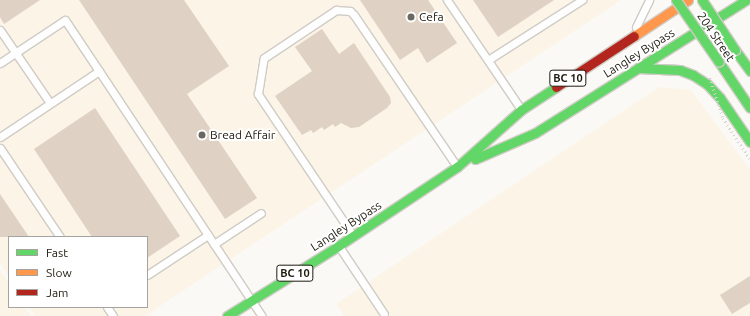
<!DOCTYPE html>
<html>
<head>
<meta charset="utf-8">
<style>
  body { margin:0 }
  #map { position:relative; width:750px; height:316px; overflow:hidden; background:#fbf9f6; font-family:Ubuntu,sans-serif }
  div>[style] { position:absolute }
  .commercial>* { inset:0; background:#fbf4e7 }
  .building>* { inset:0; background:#dfd1c3 }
  .roads { filter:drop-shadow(1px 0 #cfccc5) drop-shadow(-1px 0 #cfccc5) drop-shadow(0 1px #cfccc5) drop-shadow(0 -1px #cfccc5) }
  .lane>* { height:7px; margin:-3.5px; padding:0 3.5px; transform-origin:3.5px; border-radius:3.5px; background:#fefefe }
  .fast>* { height:9px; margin:-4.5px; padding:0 4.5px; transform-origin:4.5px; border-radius:4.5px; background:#63d668 }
  .slow>* { height:9px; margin:-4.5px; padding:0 4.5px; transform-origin:4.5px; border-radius:4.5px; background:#ff974d }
  .jam>* { height:9px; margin:-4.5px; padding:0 4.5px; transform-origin:4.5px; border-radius:4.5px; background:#b3261e }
  .path-bridge>* { height:2.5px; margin-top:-1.25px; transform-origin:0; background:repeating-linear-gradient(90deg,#d4d4d2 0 1px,transparent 0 4px) }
  .bridges { filter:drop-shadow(1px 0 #cfccc5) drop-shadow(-1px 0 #cfccc5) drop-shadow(0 1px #cfccc5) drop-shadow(0 -1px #cfccc5) }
  .fast-bridge>* { height:9px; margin:-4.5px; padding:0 4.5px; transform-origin:4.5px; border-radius:4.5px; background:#63d668 }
  .dots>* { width:11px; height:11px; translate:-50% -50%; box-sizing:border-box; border:2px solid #fff; border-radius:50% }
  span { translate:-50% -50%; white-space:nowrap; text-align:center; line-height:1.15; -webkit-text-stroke:4px #fff; paint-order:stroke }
  .shield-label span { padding:1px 3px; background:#fff; border:1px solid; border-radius:3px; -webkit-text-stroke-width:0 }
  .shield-label { font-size:11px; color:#1e1a0f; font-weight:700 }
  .poi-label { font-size:12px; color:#1e1a0f }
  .left { translate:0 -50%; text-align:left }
  .street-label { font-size:12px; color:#1e1a0f }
  .legend { position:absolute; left:8px; top:236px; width:140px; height:72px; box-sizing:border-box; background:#fff; border:1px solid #a5a39f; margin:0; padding:5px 7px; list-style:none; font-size:12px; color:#1e1a0f }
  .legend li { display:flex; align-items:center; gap:8px; height:20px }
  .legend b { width:20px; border:1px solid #a5a39f }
</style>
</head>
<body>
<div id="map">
  <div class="commercial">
    <i style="clip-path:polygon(0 0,621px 0,145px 316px,35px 316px,29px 307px,147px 307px,147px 237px,9px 237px,9px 277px,0 263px)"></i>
    <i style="clip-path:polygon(659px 87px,691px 90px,750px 170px,750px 316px,344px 316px,336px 304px)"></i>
    <i style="clip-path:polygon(0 270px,9px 283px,9px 307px,25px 307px,31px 316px,0 316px)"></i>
  </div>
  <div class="building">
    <i style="clip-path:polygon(0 0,40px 0,4px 24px,0 17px)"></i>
    <i style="clip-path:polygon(79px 0,184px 0,229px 66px,187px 94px,257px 198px,225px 219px)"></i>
    <i style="clip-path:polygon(360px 0,428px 0,457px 43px,427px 63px,418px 48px,400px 60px)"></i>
    <i style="clip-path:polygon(473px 0,554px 0,498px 37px)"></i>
    <i style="clip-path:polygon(322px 29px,339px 54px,354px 43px,390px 97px,391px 103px,387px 108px,359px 127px,351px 128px,341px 123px,335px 127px,333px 124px,324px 130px,322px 127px,313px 133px,311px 130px,302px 135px,275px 96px,312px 71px,295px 47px)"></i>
    <i style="clip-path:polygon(95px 108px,180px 236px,147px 258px,147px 237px,92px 237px,34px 149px)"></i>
    <i style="clip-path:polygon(0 194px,29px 237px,0 237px)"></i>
    <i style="clip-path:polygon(750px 276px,750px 303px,732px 314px,720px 295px)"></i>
  </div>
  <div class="roads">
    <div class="lane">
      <i style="left:447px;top:0;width:130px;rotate:55.9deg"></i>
      <i style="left:636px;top:27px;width:30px;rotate:-64deg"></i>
      <i style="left:0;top:30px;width:88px;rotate:55.6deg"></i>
      <i style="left:488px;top:60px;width:112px;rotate:-32.6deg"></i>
      <i style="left:0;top:63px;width:78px;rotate:-33.5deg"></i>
      <i style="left:65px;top:20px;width:61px;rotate:56.3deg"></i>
      <i style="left:0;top:137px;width:119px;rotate:-33.7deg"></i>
      <i style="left:99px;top:71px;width:294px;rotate:56.4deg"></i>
      <i style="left:0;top:148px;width:107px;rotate:56deg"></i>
      <i style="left:352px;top:234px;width:169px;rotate:-123.9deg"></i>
      <i style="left:258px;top:94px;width:36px;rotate:-81deg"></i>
      <i style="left:264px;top:58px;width:87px;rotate:-33.7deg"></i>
      <i style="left:336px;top:10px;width:14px;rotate:4deg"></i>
      <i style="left:350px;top:11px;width:6px;rotate:45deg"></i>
      <i style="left:354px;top:15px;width:181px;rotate:55.8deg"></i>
      <i style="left:214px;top:244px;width:56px;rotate:-33.4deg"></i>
      <i style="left:340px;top:248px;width:79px;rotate:56.3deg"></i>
      <i style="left:147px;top:275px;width:73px;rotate:-33.3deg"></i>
      <i style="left:107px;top:307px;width:11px;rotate:56deg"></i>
    </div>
    <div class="fast">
      <i style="left:735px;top:50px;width:26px;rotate:54deg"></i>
      <i style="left:719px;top:62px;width:55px;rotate:56deg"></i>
      <i style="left:638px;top:68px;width:42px;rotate:2.7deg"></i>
      <i style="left:680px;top:70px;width:14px;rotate:21deg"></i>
      <i style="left:693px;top:75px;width:17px;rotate:33deg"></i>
      <i style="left:707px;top:84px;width:19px;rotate:47deg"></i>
      <i style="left:720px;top:98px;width:53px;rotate:55.7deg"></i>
      <i style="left:475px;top:159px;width:65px;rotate:-23.4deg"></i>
      <i style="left:535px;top:133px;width:249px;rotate:-32.2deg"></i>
      <i style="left:227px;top:316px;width:131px;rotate:-32.2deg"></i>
      <i style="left:338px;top:246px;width:143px;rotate:-33.6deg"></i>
      <i style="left:457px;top:167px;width:86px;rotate:-41.7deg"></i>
      <i style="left:521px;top:110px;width:42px;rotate:-33.3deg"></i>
    </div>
    <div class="slow">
      <i style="left:634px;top:36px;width:65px;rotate:-33.7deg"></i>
    </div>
    <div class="jam">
      <i style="left:556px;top:87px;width:93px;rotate:-33.2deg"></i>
    </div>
  </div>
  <div class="path-bridge">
    <i style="left:710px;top:78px;width:42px;rotate:72deg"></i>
    <i style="left:723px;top:118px;width:49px;rotate:56.6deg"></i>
  </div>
  <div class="bridges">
    <div class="fast-bridge">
      <i style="left:676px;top:0;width:75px;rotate:55.3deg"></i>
      <i style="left:702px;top:0;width:60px;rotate:56.6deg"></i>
    </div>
  </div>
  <div class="dots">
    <i style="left:411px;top:17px;background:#6b6860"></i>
    <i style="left:202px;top:135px;background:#6b6860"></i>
  </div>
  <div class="shield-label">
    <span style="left:568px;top:78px">BC 10</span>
    <span style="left:295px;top:273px">BC 10</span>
  </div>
  <div class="poi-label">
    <span class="left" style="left:419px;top:17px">Cefa</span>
    <span class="left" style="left:210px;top:135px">Bread Affair</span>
  </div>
  <div class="street-label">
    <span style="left:716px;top:37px;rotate:56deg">204 Street</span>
    <span style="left:639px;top:53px;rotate:-32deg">Langley Bypass</span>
    <span style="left:346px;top:226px;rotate:-33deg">Langley Bypass</span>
  </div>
  <ul class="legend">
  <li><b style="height:5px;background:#63d668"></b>Fast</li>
  <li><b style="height:5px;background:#ff974d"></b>Slow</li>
  <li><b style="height:5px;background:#b3261e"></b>Jam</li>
  </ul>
</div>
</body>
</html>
